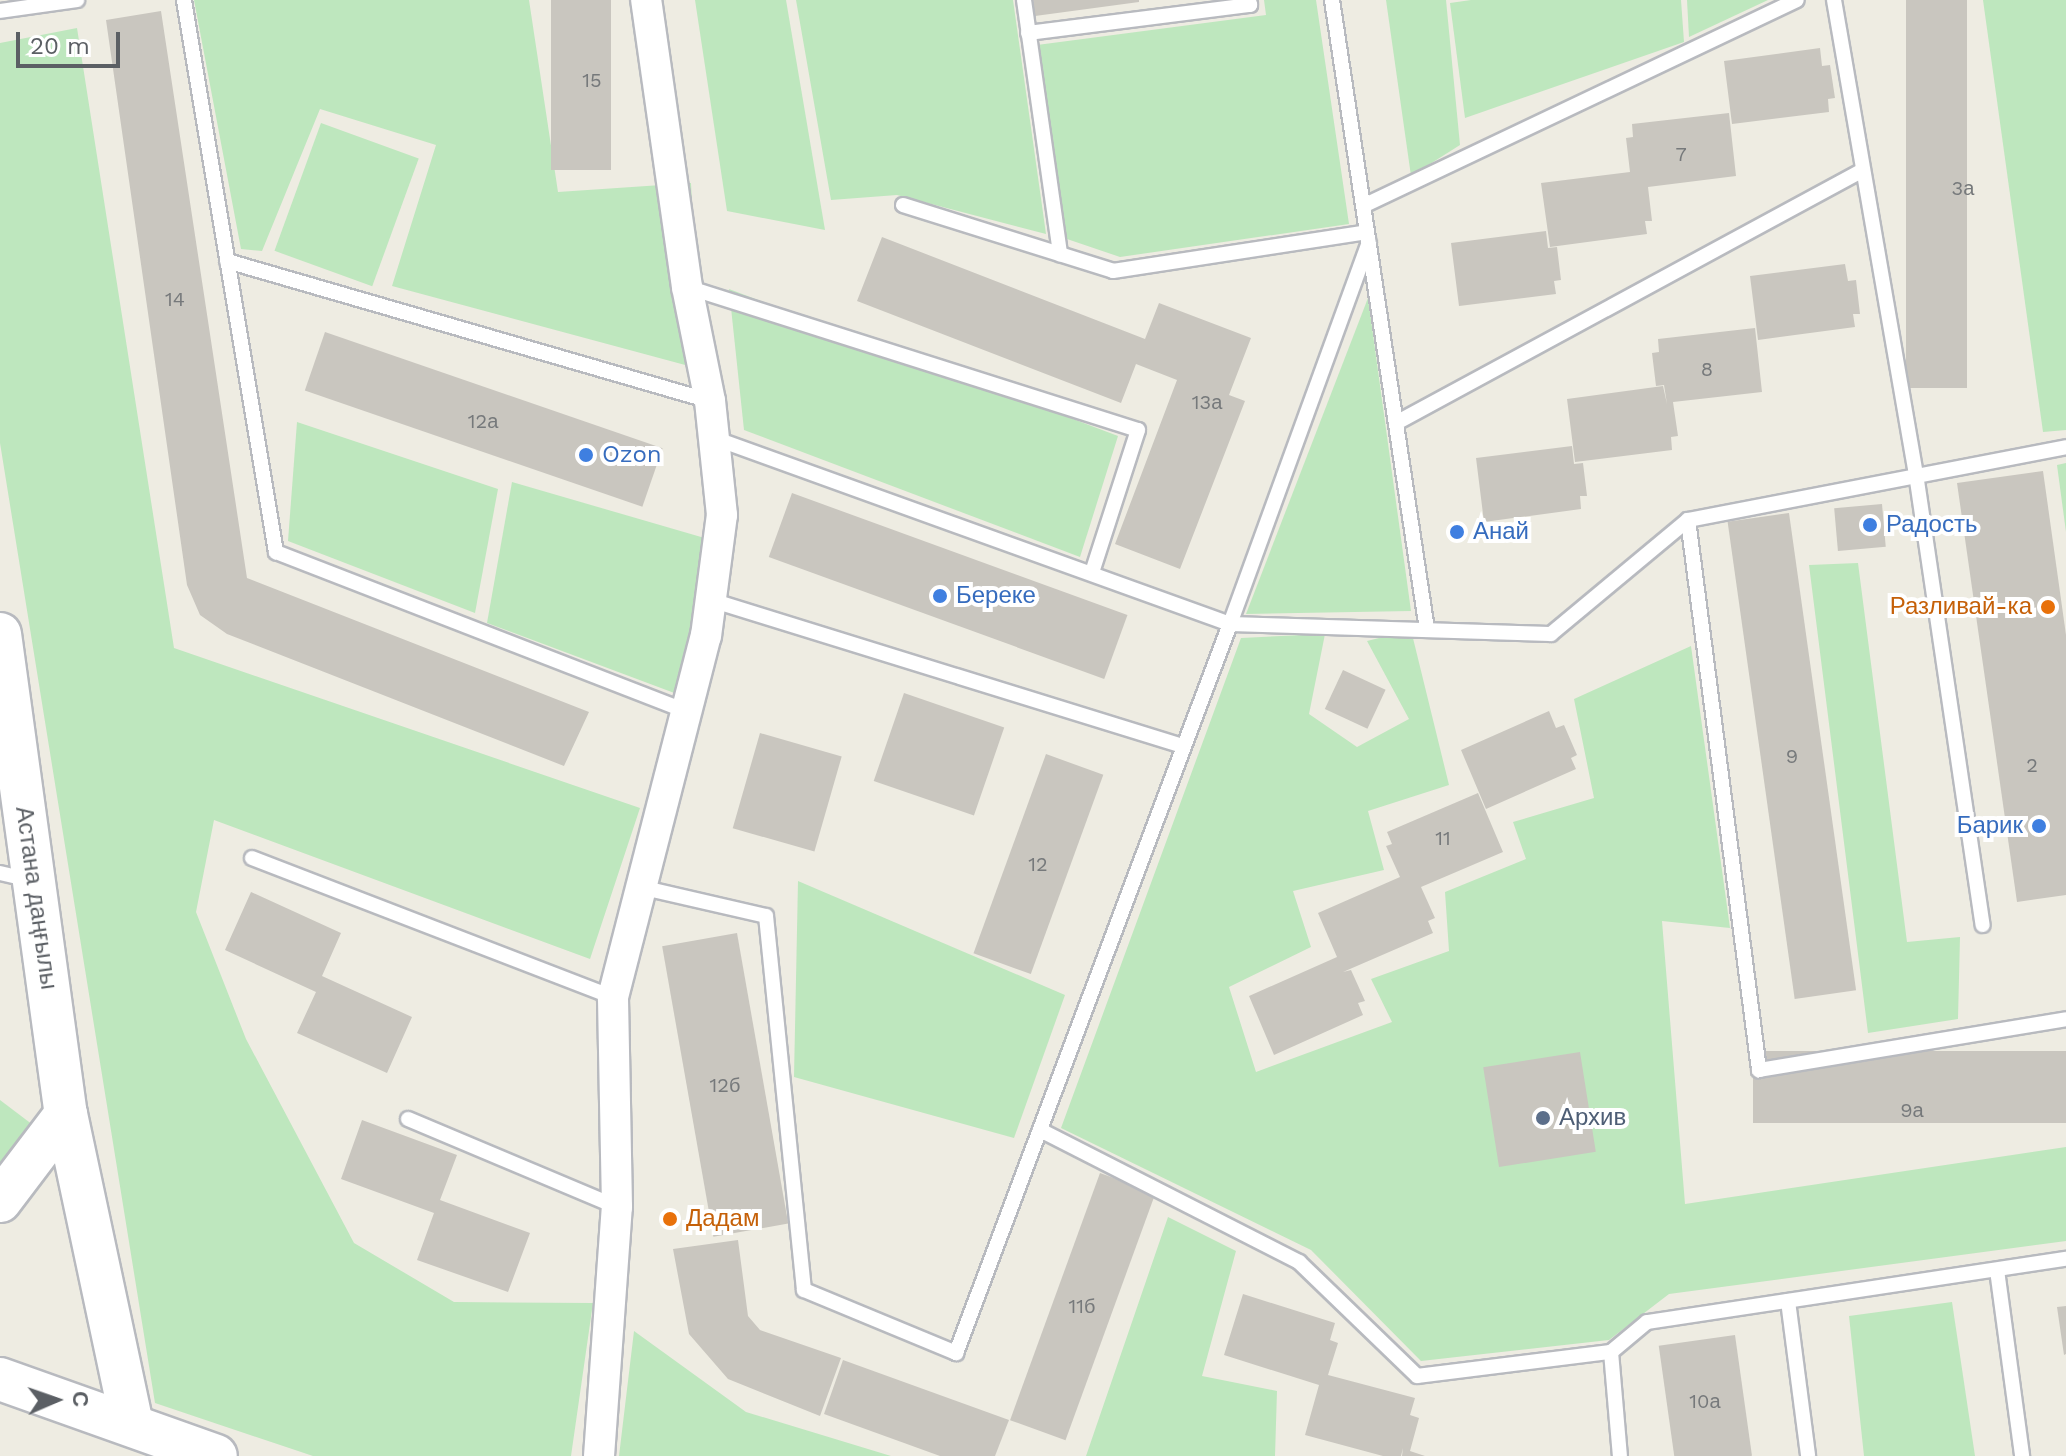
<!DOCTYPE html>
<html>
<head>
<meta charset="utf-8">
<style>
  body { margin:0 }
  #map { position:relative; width:2066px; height:1456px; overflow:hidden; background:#eeece2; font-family:"Work Sans",sans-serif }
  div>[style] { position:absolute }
  .green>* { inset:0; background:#bee7be; transform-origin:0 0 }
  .building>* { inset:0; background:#c9c6bf; transform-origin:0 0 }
  .roads { filter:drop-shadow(2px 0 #b8babf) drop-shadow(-2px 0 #b8babf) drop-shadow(0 2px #b8babf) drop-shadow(0 -2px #b8babf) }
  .lane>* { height:14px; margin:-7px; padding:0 7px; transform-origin:7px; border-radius:7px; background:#fff }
  .street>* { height:30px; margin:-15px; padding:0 15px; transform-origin:15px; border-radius:15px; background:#fff }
  .secondary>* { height:42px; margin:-21px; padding:0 21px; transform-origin:21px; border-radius:21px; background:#fff }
  .dots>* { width:22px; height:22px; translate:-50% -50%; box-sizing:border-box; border:4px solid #fff; border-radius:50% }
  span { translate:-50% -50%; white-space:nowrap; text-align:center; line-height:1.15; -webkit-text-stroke:8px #fff; paint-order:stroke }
  .number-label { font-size:20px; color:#76797b }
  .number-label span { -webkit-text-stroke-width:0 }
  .shop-label { font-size:24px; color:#366cbe }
  .left { translate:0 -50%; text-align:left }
  .right { translate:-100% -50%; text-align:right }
  .food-label { font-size:24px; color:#c56008 }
  .street-label { font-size:24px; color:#5b5f64 }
  .service-label { font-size:24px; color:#4e5e75 }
  .north { position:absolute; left:16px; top:1360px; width:80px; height:80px; -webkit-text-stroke:6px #fff; paint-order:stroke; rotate:88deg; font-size:22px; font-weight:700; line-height:32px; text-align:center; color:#5b5f64 }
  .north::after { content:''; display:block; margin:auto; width:28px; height:36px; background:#5b5f64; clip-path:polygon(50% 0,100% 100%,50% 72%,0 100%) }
  .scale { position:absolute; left:16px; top:32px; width:104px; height:36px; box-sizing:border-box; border:4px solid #5b5f64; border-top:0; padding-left:10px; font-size:24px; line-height:28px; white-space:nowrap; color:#5b5f64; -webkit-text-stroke:6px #fff; paint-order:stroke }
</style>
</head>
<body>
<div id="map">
  <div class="green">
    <i style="clip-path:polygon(194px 0,529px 0,558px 192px,691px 183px,700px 369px,392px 286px,436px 145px,320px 109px,262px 251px,241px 249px)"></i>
    <i style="clip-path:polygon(695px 0,786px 0,825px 230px,727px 211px)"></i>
    <i style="clip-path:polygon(796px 0,1013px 0,1046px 234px,897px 195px,831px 200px)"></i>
    <i style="clip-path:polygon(1264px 0,1316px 0,1349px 224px,1120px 257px,1067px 239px,1037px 45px,1266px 15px)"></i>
    <i style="clip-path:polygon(1386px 0,1446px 0,1460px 145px,1411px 176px)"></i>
    <i style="clip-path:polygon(1471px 0,1681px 0,1684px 42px,1465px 118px,1450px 3px)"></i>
    <i style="clip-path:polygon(1687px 0,1768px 0,1689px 37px)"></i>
    <i style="clip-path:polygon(1983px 0,2066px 0,2066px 430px,2043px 432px)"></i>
    <i style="clip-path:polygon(77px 28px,174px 648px,640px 808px,590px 959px,214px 820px,196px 912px,246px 1039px,354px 1243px,454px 1302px,593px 1303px,571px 1456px,313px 1456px,155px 1403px,0 443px,0 43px)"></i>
    <i style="left:321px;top:123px;width:104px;height:136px;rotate:20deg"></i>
    <i style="clip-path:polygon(729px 289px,1118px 436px,1080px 557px,744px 430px)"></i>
    <i style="clip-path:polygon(1368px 298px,1411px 611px,1246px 614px)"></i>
    <i style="clip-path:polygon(297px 422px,498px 489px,475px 613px,288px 541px)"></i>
    <i style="clip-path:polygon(2066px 463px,2066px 532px,2057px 465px)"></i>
    <i style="clip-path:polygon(512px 482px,708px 539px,677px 694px,487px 623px)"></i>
    <i style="clip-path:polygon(1858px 563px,1907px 942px,1960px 937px,1958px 1019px,1868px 1033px,1809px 565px)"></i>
    <i style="clip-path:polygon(1411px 630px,1449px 785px,1368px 811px,1384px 870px,1293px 891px,1311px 947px,1229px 987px,1256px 1072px,1392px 1022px,1371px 979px,1449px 951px,1445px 892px,1526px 859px,1513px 822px,1594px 798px,1574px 699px,1691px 646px,1730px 928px,1662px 921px,1685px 1204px,2066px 1147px,2066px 1241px,1669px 1294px,1609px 1340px,1421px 1361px,1311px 1250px,1061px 1128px,1241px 638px,1325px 634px,1309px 714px,1357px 747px,1409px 719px,1367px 641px)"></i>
    <i style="clip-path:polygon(798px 881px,1065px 995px,1014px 1138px,794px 1077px)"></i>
    <i style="clip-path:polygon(0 1100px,33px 1125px,0 1173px)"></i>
    <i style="clip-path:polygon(1168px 1217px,1236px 1251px,1202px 1376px,1277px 1391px,1275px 1456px,1086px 1456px)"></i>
    <i style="clip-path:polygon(1952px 1302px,1975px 1456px,1864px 1456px,1849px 1316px)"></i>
    <i style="clip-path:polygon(634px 1331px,746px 1412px,891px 1456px,619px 1456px)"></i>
  </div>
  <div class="building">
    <i style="left:551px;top:0;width:60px;height:170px"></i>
    <i style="clip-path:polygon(1033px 0,1139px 0,1139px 2px,1035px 16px)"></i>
    <i style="left:1906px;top:0;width:61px;height:388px"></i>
    <i style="clip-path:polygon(161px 11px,247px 578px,589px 712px,564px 766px,227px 634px,200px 615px,187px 585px,106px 20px)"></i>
    <i style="clip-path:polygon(1820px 48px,1822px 66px,1830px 65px,1835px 98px,1828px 99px,1829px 112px,1732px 124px,1724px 61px)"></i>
    <i style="clip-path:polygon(1729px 113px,1736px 176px,1648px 187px,1652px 221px,1645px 221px,1647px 234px,1550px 247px,1541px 183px,1630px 172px,1626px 138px,1633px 137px,1632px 124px)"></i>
    <i style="clip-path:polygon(1546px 231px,1548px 248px,1557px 247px,1561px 280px,1554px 281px,1556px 294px,1459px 306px,1451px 243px)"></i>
    <i style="clip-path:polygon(882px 237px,1145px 339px,1159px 303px,1251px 338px,1229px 395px,1245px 401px,1180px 569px,1115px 544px,1177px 380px,1136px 364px,1121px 403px,857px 301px)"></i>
    <i style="clip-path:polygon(1845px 264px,1848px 281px,1856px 280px,1860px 314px,1853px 314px,1855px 327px,1758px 340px,1750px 276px)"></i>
    <i style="clip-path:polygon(1755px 328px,1762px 392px,1673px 402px,1678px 436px,1671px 437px,1672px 450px,1575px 462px,1567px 399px,1663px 386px,1667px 404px,1664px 385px,1656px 386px,1652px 353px,1659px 352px,1658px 339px)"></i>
    <i style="left:325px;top:332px;width:357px;height:62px;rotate:19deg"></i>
    <i style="clip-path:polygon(1572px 446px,1574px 464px,1583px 463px,1587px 496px,1580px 496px,1581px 509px,1484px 522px,1476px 458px)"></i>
    <i style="clip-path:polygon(2043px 471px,2066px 635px,2066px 895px,2017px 902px,1957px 483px)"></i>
    <i style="left:792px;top:493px;width:357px;height:68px;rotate:20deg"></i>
    <i style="left:1882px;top:504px;width:43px;height:48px;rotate:85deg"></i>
    <i style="left:1789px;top:513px;width:482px;height:62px;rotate:82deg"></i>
    <i style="left:1343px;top:670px;width:47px;height:43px;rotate:25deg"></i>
    <i style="left:904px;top:693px;width:106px;height:93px;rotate:19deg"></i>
    <i style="clip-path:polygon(1549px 711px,1556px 728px,1564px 725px,1577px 755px,1571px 758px,1576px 769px,1486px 809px,1461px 750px)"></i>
    <i style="left:760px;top:733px;width:85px;height:99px;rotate:16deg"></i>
    <i style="left:1046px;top:754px;width:61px;height:212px;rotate:20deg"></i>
    <i style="clip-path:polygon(1478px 793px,1503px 852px,1421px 887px,1435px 918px,1428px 921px,1433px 933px,1343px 972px,1351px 970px,1365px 1001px,1358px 1003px,1363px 1015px,1274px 1055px,1249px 996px,1337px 957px,1318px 913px,1400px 877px,1386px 846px,1392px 844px,1387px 832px)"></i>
    <i style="clip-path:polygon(251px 892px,341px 933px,322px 976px,412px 1017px,387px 1073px,297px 1033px,316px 992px,225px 950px)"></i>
    <i style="left:737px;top:933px;width:295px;height:76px;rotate:80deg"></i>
    <i style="left:2066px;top:1051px;width:72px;height:313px;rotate:90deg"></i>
    <i style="left:1580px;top:1052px;width:101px;height:98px;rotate:81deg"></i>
    <i style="clip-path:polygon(362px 1120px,457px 1155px,440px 1200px,530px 1233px,508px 1292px,417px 1260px,434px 1213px,341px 1179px)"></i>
    <i style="left:1100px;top:1173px;width:59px;height:263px;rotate:20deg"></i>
    <i style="clip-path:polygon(738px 1240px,748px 1316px,760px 1330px,841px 1358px,820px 1416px,728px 1379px,689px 1334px,673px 1249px)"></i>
    <i style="clip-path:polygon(1243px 1294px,1335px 1323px,1330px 1340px,1338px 1343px,1328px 1375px,1415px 1398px,1410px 1415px,1419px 1418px,1410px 1451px,1425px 1456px,1402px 1456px,1403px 1448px,1401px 1456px,1383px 1456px,1305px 1435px,1319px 1385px,1224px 1355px)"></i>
    <i style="clip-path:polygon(2066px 1306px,2066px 1354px,2064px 1355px,2057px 1307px)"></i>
    <i style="left:1735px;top:1335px;width:122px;height:77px;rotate:82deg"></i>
    <i style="clip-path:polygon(843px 1360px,1009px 1420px,995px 1456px,940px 1456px,824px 1414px)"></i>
  </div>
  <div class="roads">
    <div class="lane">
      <i style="left:184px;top:0;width:560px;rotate:80.54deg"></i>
      <i style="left:276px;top:552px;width:442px;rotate:21.2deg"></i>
      <i style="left:1024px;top:0;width:257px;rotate:81.9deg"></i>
      <i style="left:1332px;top:0;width:637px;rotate:81.42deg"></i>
      <i style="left:1834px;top:0;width:481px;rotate:80.2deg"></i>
      <i style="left:1916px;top:474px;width:456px;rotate:81.6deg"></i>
      <i style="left:0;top:11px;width:78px;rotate:-8.1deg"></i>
      <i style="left:1028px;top:33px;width:224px;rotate:-7.2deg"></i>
      <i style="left:1250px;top:5px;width:5px;rotate:-101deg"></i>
      <i style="left:903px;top:205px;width:220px;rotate:17.4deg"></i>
      <i style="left:1113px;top:271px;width:257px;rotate:-8.7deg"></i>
      <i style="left:1363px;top:206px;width:480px;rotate:-25.4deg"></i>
      <i style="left:227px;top:261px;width:503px;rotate:16.16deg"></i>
      <i style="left:687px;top:287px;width:473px;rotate:17.6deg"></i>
      <i style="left:1138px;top:430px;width:149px;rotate:107.9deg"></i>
      <i style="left:1396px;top:423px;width:531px;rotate:-28.45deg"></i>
      <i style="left:714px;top:438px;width:548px;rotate:19.82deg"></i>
      <i style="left:1230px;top:624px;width:406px;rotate:-70deg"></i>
      <i style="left:1688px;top:520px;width:555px;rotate:82.64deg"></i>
      <i style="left:1759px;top:1070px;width:311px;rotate:-9.4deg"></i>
      <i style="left:711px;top:600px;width:495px;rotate:17.2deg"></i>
      <i style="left:252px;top:858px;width:387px;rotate:21.1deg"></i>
      <i style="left:0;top:873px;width:31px;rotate:13deg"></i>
      <i style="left:644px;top:888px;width:125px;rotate:12.9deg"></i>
      <i style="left:766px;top:916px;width:376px;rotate:84.2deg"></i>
      <i style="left:804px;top:1290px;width:165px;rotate:22.5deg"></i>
      <i style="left:956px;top:1353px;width:779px;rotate:-69.4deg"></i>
      <i style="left:1230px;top:624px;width:321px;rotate:1.8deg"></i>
      <i style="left:1551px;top:634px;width:178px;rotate:-39.8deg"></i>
      <i style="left:1688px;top:520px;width:385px;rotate:-10.9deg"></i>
      <i style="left:408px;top:1119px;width:227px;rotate:22.8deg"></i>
      <i style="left:1040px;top:1130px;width:291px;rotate:27deg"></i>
      <i style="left:1299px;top:1262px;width:164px;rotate:44deg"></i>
      <i style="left:1417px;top:1376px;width:195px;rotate:-7.1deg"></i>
      <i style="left:1611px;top:1352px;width:47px;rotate:-39.8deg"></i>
      <i style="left:1647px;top:1322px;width:424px;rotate:-8.6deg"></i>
      <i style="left:1997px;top:1270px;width:188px;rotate:82.3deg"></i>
      <i style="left:1788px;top:1301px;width:156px;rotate:82.6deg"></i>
      <i style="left:1611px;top:1352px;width:104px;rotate:85.1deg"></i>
    </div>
    <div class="street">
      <i style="left:599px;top:1456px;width:250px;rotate:-85.9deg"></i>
      <i style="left:617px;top:1207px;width:210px;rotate:-91.1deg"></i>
      <i style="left:613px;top:997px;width:373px;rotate:-75.6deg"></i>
      <i style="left:706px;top:636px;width:122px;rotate:-82.5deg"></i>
      <i style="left:722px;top:515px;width:115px;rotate:-96deg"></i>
      <i style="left:710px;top:401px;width:116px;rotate:-101.4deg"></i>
      <i style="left:687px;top:287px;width:290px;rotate:-98.1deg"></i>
    </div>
    <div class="secondary">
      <i style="left:0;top:634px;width:485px;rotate:82.2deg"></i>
      <i style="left:66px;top:1114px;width:318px;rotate:78deg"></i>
      <i style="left:0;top:1201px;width:109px;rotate:-52.8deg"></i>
      <i style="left:0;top:1379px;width:229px;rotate:19.6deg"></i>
    </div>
  </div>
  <div class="dots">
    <i style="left:586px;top:455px;background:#3f7fe0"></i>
    <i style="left:1870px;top:525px;background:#3f7fe0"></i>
    <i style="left:1457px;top:532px;background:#3f7fe0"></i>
    <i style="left:940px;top:596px;background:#3f7fe0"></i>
    <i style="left:2048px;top:607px;background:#e8710a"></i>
    <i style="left:2039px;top:826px;background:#3f7fe0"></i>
    <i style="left:1543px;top:1118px;background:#5c6f8a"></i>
    <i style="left:670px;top:1219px;background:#e8710a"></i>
  </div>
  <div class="number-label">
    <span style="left:592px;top:80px">15</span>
    <span style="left:1681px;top:154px">7</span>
    <span style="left:1963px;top:188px">3а</span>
    <span style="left:175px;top:299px">14</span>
    <span style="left:1707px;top:369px">8</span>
    <span style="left:1207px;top:402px">13а</span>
    <span style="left:483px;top:421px">12а</span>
    <span style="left:1792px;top:756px">9</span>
    <span style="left:2032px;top:765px">2</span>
    <span style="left:1443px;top:838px">11</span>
    <span style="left:1038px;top:864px">12</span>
    <span style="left:725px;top:1085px">12б</span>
    <span style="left:1912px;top:1110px">9а</span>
    <span style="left:1082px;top:1306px">11б</span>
    <span style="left:1705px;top:1401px">10а</span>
  </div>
  <div class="shop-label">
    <span class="left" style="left:602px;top:455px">Ozon</span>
    <span class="left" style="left:1886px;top:525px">Радость</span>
    <span class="left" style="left:1473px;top:532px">Анай</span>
    <span class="left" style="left:956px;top:596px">Береке</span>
    <span class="right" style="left:2023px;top:826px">Барик</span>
  </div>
  <div class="food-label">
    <span class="right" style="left:2032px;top:607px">Разливай-ка</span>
    <span class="left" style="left:686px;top:1219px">Дадам</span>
  </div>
  <div class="street-label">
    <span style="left:36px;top:898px;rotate:82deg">Астана даңғылы</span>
  </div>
  <div class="service-label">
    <span class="left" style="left:1559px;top:1118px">Архив</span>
  </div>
  <div class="north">С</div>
  <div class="scale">20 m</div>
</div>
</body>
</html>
